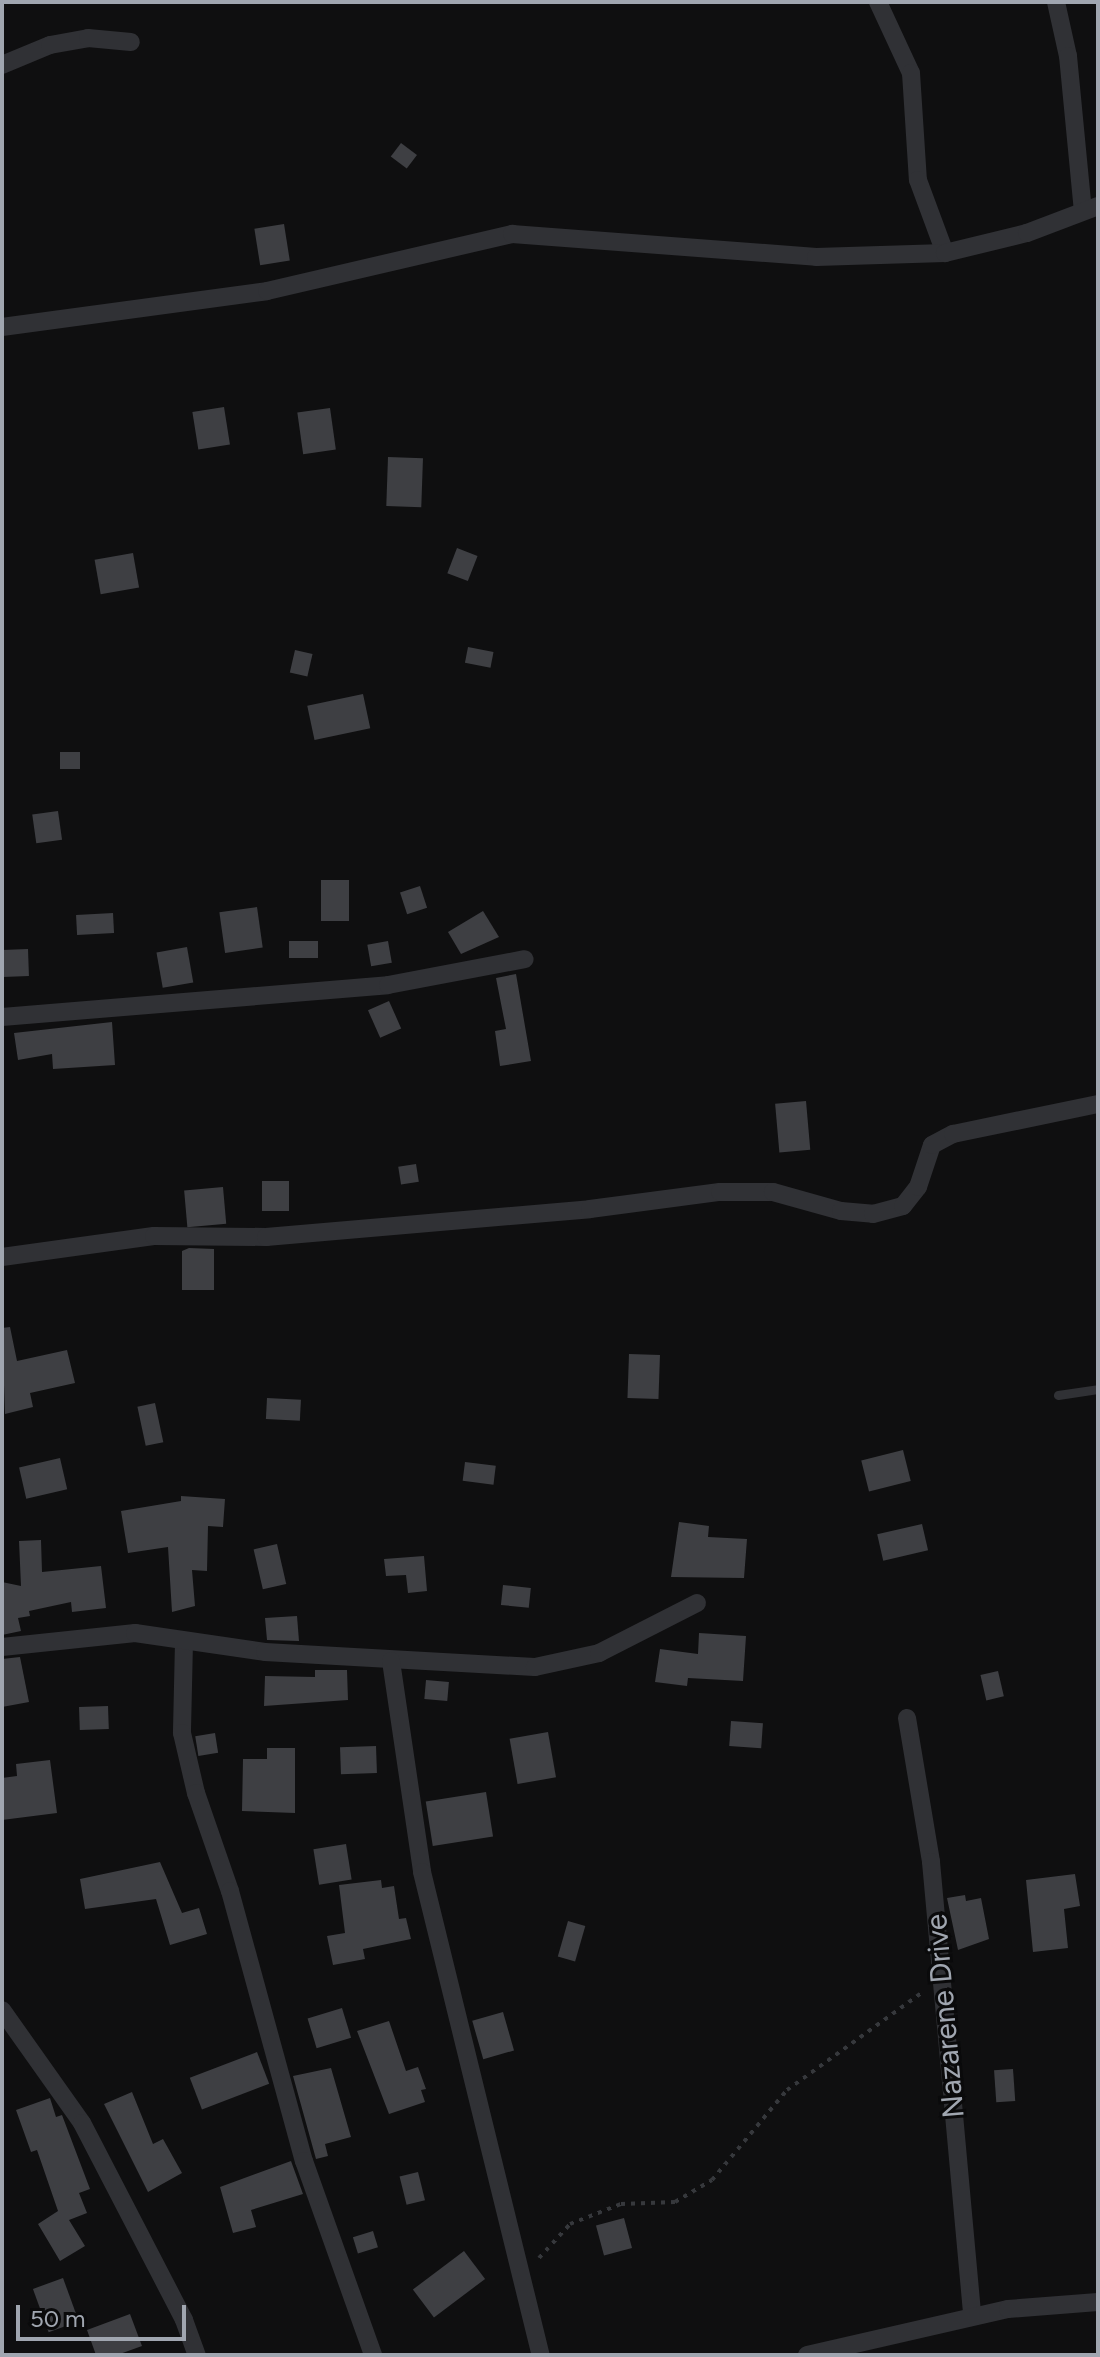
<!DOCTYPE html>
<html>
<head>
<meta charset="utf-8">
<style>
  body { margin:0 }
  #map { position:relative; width:1100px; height:2357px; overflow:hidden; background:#0f0f10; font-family:Figtree,sans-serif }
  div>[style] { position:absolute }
  .building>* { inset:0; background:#3e3f43; transform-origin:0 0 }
  .path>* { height:4px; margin-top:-2px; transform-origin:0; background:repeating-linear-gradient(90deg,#36383c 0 4px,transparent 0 10px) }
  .service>* { height:9px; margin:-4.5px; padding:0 4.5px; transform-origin:4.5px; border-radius:4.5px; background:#303135 }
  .minor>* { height:18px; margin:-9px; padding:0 9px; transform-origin:9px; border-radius:9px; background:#303135 }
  span { translate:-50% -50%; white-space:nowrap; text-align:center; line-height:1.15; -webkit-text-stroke:6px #0a0a0b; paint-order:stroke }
  .street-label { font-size:30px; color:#a0a6b0 }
  .frame { position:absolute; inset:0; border:4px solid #a0a6b0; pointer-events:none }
  .scale { position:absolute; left:16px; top:2305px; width:170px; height:36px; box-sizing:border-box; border:4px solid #a0a6b0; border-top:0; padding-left:10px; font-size:24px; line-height:28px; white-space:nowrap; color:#a0a6b0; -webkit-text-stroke:6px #0a0a0b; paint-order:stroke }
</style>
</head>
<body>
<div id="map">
  <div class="building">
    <i style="left:401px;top:143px;width:20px;height:17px;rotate:37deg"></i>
    <i style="left:284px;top:224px;width:37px;height:30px;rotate:81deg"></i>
    <i style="left:224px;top:407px;width:38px;height:32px;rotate:81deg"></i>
    <i style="left:330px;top:408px;width:42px;height:33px;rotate:82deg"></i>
    <i style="left:388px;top:457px;width:35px;height:49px;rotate:2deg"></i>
    <i style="left:457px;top:548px;width:22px;height:27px;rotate:21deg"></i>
    <i style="left:133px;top:553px;width:35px;height:39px;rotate:80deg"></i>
    <i style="left:468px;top:647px;width:26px;height:16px;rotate:11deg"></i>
    <i style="left:295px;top:650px;width:18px;height:23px;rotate:13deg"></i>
    <i style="left:363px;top:694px;width:35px;height:57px;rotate:78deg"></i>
    <i style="left:60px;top:752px;width:20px;height:17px"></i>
    <i style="left:58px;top:811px;width:29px;height:26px;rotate:82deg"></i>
    <i style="left:321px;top:880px;width:28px;height:41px"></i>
    <i style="left:420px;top:886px;width:23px;height:21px;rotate:72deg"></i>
    <i style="left:257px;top:907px;width:41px;height:38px;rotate:82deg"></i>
    <i style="clip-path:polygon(483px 911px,499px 937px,461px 954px,448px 932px)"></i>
    <i style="left:113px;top:913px;width:20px;height:37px;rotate:87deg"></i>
    <i style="left:318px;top:941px;width:17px;height:29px;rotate:90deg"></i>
    <i style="left:388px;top:941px;width:22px;height:21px;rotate:80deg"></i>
    <i style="left:187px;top:947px;width:36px;height:31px;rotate:80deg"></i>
    <i style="left:28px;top:949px;width:27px;height:26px;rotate:88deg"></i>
    <i style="clip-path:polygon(516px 974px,531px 1061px,500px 1066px,495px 1031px,506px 1029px,496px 978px)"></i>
    <i style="left:389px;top:1001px;width:30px;height:23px;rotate:66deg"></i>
    <i style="clip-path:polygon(112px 1022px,115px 1065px,53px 1069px,52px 1054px,18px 1060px,14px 1033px)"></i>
    <i style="left:806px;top:1101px;width:49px;height:31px;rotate:85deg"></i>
    <i style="left:416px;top:1164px;width:18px;height:18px;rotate:81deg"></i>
    <i style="left:262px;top:1181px;width:27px;height:30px"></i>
    <i style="left:223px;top:1187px;width:37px;height:39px;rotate:85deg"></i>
    <i style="clip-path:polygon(189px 1248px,214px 1249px,214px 1290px,182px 1290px,182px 1251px)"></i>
    <i style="clip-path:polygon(10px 1327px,17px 1361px,67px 1350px,75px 1383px,30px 1393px,33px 1407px,5px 1414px,2px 1328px)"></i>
    <i style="left:629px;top:1354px;width:31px;height:44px;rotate:2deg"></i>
    <i style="left:267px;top:1398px;width:34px;height:21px;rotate:3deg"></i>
    <i style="left:155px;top:1403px;width:40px;height:18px;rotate:78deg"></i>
    <i style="left:903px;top:1450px;width:32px;height:43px;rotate:76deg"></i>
    <i style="left:60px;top:1458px;width:32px;height:42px;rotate:77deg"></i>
    <i style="left:465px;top:1462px;width:31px;height:19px;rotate:7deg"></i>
    <i style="clip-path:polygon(181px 1496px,225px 1499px,223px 1527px,208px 1526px,207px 1571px,192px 1570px,195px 1606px,172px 1612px,168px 1547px,128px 1553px,121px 1511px,181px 1501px)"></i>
    <i style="clip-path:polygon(679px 1522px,709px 1526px,708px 1537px,747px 1539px,744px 1578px,671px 1577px)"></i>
    <i style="left:922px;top:1524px;width:27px;height:46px;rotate:77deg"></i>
    <i style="clip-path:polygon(41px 1540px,42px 1572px,101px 1566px,106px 1608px,72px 1612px,71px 1602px,29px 1611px,30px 1616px,18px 1618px,21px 1631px,2px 1635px,2px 1582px,21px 1586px,19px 1541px)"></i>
    <i style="left:277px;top:1544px;width:41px;height:24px;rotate:77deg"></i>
    <i style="clip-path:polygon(424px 1556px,427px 1591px,408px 1593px,406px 1575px,386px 1576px,384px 1559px)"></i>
    <i style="left:503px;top:1585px;width:28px;height:20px;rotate:6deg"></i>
    <i style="clip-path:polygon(297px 1616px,299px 1641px,267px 1640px,265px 1618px)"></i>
    <i style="clip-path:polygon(699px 1633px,746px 1636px,743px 1681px,688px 1678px,687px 1686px,655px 1682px,660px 1649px,698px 1654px)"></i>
    <i style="clip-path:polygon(20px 1657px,29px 1702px,2px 1707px,2px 1659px)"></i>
    <i style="clip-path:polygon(315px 1670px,347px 1670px,348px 1700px,264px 1706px,265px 1676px,315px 1677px)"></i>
    <i style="left:998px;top:1671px;width:26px;height:18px;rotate:77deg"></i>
    <i style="left:426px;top:1680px;width:23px;height:19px;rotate:5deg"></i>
    <i style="left:108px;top:1706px;width:23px;height:29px;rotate:88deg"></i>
    <i style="left:731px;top:1721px;width:32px;height:25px;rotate:4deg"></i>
    <i style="left:548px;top:1732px;width:46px;height:39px;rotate:80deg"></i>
    <i style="left:215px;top:1733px;width:20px;height:20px;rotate:81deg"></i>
    <i style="left:376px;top:1746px;width:27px;height:36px;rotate:88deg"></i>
    <i style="clip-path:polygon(267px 1748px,295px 1748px,295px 1813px,242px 1811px,243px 1759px,267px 1759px)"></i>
    <i style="clip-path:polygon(50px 1760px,57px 1813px,2px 1820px,2px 1778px,17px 1776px,16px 1764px)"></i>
    <i style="left:486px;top:1792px;width:45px;height:61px;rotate:81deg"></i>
    <i style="left:346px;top:1844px;width:36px;height:33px;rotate:81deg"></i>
    <i style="clip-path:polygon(160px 1862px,182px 1913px,199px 1908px,207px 1934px,170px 1945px,156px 1899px,85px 1909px,80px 1879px)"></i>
    <i style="clip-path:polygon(1075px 1874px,1080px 1906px,1064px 1909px,1068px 1948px,1033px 1952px,1026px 1880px)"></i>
    <i style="clip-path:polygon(381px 1880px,382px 1888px,394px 1886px,399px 1919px,406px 1918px,411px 1939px,363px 1949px,365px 1959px,333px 1965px,327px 1936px,345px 1933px,339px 1885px)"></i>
    <i style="clip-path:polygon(965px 1895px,966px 1901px,981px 1898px,989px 1939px,958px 1950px,947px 1898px)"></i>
    <i style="left:568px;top:1921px;width:18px;height:37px;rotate:16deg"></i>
    <i style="left:342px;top:2008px;width:31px;height:36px;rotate:73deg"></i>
    <i style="left:503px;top:2012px;width:40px;height:32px;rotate:74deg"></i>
    <i style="clip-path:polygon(389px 2021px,406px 2071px,418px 2067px,426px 2089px,421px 2090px,425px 2102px,389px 2114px,357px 2031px)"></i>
    <i style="left:257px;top:2052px;width:34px;height:72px;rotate:69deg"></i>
    <i style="clip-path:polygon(331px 2068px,351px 2137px,325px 2144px,328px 2156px,316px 2159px,293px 2076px)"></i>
    <i style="left:1013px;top:2069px;width:32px;height:19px;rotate:86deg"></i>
    <i style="clip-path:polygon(132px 2092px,153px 2144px,163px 2139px,182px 2173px,148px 2192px,104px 2104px)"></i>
    <i style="clip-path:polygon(50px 2098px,56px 2117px,62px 2115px,90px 2189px,79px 2193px,87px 2213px,69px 2220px,85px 2246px,60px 2261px,38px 2224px,58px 2211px,37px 2150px,31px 2152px,16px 2110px)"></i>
    <i style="clip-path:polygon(291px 2161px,303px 2194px,251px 2210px,256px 2227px,233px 2233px,220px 2187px)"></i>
    <i style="left:418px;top:2172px;width:29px;height:19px;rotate:76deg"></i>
    <i style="left:624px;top:2218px;width:31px;height:29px;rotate:75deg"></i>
    <i style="left:373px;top:2231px;width:17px;height:21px;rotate:73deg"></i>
    <i style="left:464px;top:2251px;width:35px;height:64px;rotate:53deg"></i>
    <i style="left:63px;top:2278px;width:46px;height:32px;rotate:70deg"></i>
    <i style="clip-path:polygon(130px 2314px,142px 2346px,117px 2355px,96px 2355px,87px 2330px)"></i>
  </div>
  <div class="path">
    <i style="left:539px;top:2258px;width:46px;rotate:-47.6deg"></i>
    <i style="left:570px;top:2224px;width:55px;rotate:-21.4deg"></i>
    <i style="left:621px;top:2204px;width:54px;rotate:-2.1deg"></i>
    <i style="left:675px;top:2202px;width:43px;rotate:-30.7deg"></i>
    <i style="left:712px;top:2180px;width:117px;rotate:-50.2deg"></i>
    <i style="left:787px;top:2090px;width:168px;rotate:-35.8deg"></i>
  </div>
  <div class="service">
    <i style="left:1058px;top:1395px;width:40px;rotate:-8.5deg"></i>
  </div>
  <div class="minor">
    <i style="left:878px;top:2px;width:78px;rotate:65.1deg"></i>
    <i style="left:911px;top:73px;width:107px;rotate:86.3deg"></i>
    <i style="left:918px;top:180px;width:78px;rotate:69.7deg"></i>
    <i style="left:1056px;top:2px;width:55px;rotate:77.5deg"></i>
    <i style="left:1068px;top:56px;width:156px;rotate:84.5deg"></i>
    <i style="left:2px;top:65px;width:52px;rotate:-22.6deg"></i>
    <i style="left:50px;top:45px;width:39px;rotate:-10deg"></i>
    <i style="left:88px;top:38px;width:43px;rotate:5.3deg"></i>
    <i style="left:2px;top:327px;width:267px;rotate:-7.7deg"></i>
    <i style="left:267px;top:291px;width:252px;rotate:-13.1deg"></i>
    <i style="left:512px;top:234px;width:305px;rotate:4.3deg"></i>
    <i style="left:816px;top:257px;width:129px;rotate:-1.8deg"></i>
    <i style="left:945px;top:253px;width:84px;rotate:-13.7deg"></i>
    <i style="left:1027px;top:233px;width:76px;rotate:-20.8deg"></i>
    <i style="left:2px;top:1017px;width:387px;rotate:-4.7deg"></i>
    <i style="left:388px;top:985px;width:139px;rotate:-10.7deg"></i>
    <i style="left:2px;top:1257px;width:153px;rotate:-7.9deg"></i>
    <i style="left:154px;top:1236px;width:112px;rotate:0.5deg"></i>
    <i style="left:266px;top:1237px;width:325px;rotate:-4.9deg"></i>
    <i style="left:590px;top:1209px;width:131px;rotate:-7.5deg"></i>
    <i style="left:720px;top:1192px;width:53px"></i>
    <i style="left:773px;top:1192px;width:71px;rotate:15.6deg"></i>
    <i style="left:841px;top:1211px;width:32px;rotate:5deg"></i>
    <i style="left:873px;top:1214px;width:31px;rotate:-15deg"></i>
    <i style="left:903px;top:1206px;width:24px;rotate:-52deg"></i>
    <i style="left:918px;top:1187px;width:44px;rotate:-71.6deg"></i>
    <i style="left:932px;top:1145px;width:24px;rotate:-28deg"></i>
    <i style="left:953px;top:1134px;width:148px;rotate:-11.7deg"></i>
    <i style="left:184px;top:1642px;width:91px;rotate:91.3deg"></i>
    <i style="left:182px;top:1733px;width:62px;rotate:76.9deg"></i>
    <i style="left:196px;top:1793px;width:104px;rotate:70.9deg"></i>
    <i style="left:230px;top:1891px;width:280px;rotate:74.7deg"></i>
    <i style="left:304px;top:2161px;width:206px;rotate:70.4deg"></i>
    <i style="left:2px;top:1647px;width:134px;rotate:-6deg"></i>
    <i style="left:135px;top:1633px;width:131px;rotate:8.3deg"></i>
    <i style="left:265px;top:1652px;width:270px;rotate:3.2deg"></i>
    <i style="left:535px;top:1667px;width:66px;rotate:-12.3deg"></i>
    <i style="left:599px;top:1653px;width:110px;rotate:-27deg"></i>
    <i style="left:391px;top:1661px;width:213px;rotate:81.6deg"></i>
    <i style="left:422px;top:1872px;width:497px;rotate:76.2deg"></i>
    <i style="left:907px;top:1718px;width:146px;rotate:80.5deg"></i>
    <i style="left:931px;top:1862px;width:456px;rotate:84.8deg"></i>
    <i style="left:2px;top:2010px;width:138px;rotate:54.7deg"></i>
    <i style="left:82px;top:2123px;width:222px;rotate:62.6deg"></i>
    <i style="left:184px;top:2320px;width:37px;rotate:70deg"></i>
    <i style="left:807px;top:2355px;width:206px;rotate:-12.9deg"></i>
    <i style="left:1008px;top:2309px;width:90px;rotate:-4.4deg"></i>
  </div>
  <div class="street-label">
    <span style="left:945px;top:2016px;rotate:-95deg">Nazarene Drive</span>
  </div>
  <div class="frame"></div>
  <div class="scale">50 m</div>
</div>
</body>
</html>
